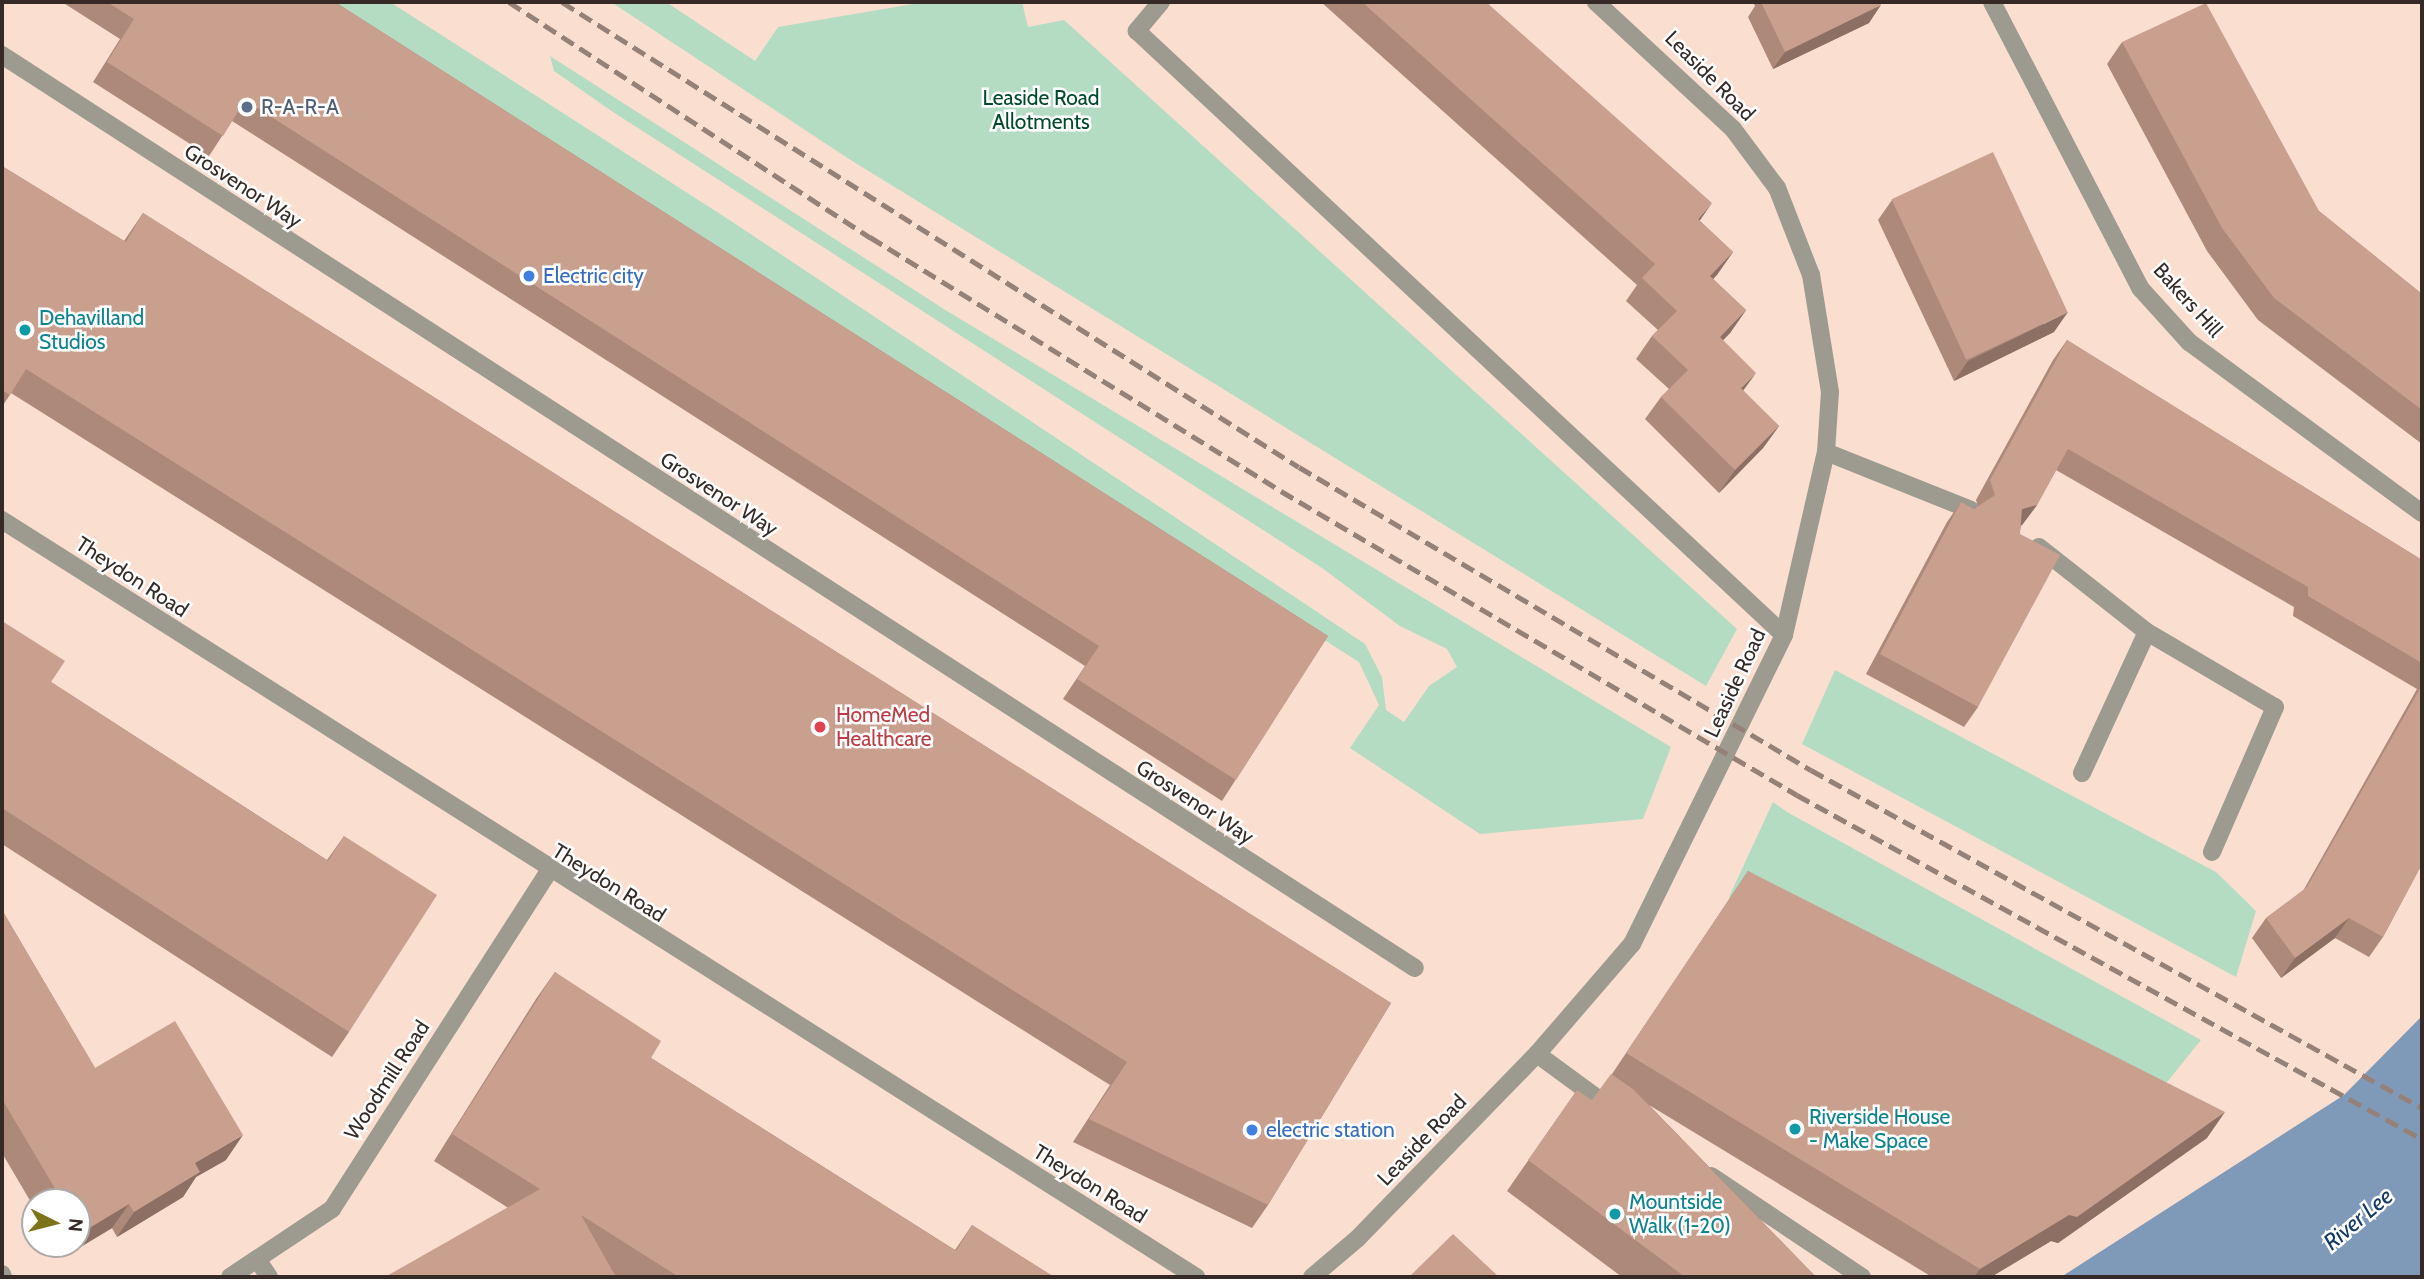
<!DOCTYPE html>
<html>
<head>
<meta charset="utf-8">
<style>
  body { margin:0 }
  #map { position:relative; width:2424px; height:1279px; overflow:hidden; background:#faded0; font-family:Cabin,sans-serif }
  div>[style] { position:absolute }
  .green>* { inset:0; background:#b4dcc3 }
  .water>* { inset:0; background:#7f99b9 }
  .service>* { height:18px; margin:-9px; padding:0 9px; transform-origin:9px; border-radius:9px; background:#9d9a8f }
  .minor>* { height:18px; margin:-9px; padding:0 9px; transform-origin:9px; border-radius:9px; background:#9d9a8f }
  .rail>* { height:5px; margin-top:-2.5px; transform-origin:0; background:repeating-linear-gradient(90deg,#958178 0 14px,transparent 0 21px) }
  .wall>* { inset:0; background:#ad897a }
  .shaded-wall>* { inset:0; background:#8d6f63 }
  .building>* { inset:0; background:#c99f8e; transform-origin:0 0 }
  .dots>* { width:19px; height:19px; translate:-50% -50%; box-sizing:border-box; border:4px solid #fff; border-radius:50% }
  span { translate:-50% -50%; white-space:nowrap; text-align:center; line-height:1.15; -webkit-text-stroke:5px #fff; paint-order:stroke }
  .street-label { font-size:21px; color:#352a25 }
  .park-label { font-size:21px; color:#004a2a }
  .service-label { font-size:21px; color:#4e5e75 }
  .left { translate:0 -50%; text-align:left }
  .shop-label { font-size:21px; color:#366cbe }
  .culture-label { font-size:21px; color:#0d838f }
  .health-label { font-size:21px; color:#be3a42 }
  .water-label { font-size:23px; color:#133964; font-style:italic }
  .frame { position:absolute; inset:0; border:4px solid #352a25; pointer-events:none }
  .north { position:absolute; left:21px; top:1188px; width:70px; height:70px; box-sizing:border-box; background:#fff; border:2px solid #aeaaa8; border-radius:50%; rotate:96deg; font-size:19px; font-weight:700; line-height:28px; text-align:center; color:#352a25 }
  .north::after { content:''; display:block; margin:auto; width:24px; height:32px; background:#7d7417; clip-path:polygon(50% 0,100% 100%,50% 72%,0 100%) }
</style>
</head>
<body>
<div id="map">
  <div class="green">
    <i style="clip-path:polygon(321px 2px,390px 2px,731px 221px,1365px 644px,1382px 677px,1386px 710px,1404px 722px,1429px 686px,1457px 667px,1447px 649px,1400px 626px,1322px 568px,613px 112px,554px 71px,550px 56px,947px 311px,1671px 747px,1643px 819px,1480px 834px,1350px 748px,1379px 705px,1359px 662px)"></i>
    <i style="clip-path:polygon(611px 2px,666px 2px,755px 61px,778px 27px,925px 2px,1022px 2px,1028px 27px,1064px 20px,1737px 629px,1706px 686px,849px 159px)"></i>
    <i style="clip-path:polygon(1835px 670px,2216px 872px,2256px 911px,2236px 977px,1802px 744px)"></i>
    <i style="clip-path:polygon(1773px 802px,1787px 812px,2201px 1040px,2147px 1107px,1729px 897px)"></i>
  </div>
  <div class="water">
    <i style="clip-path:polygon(2422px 1016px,2422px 1277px,2061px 1277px,2344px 1095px)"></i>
  </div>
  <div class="service">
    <i style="left:1161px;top:2px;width:38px;rotate:130deg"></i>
    <i style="left:1137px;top:31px;width:885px;rotate:43.03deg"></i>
    <i style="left:1826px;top:452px;width:156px;rotate:21.8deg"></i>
    <i style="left:2039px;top:547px;width:137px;rotate:38.2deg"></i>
    <i style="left:2147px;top:632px;width:148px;rotate:30.4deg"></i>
    <i style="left:2275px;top:707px;width:158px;rotate:113.5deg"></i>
    <i style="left:2082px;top:773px;width:155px;rotate:-65.3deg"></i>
    <i style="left:1537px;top:1054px;width:93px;rotate:36.3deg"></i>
    <i style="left:1711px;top:1176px;width:182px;rotate:33.8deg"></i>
    <i style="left:259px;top:1262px;width:18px;rotate:56deg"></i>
  </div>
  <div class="minor">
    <i style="left:1992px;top:2px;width:323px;rotate:62.6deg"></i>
    <i style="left:2141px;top:289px;width:72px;rotate:47.8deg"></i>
    <i style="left:2189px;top:342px;width:289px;rotate:36.3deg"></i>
    <i style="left:2px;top:55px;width:1682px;rotate:32.87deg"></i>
    <i style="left:2px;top:520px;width:1414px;rotate:32.37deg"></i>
    <i style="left:2px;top:1274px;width:3px;rotate:72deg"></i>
    <i style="left:230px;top:1277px;width:123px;rotate:-33.7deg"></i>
    <i style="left:332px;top:1209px;width:400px;rotate:-57.3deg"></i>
    <i style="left:1312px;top:1277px;width:59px;rotate:-40.2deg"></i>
    <i style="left:1357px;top:1239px;width:258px;rotate:-45.8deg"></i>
    <i style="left:1537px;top:1054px;width:145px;rotate:-49.2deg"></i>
    <i style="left:1632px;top:944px;width:344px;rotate:-63.8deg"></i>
    <i style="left:1784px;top:635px;width:188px;rotate:-77.1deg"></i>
    <i style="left:1826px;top:452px;width:60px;rotate:-86.2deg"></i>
    <i style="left:1830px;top:392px;width:119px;rotate:-99.2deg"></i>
    <i style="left:1811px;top:275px;width:93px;rotate:-111.3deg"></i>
    <i style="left:1777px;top:188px;width:74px;rotate:-126.7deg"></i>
    <i style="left:1733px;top:129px;width:187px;rotate:-137.2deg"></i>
  </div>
  <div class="rail">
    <i style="left:509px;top:2px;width:431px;rotate:33.1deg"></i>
    <i style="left:870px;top:237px;width:483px;rotate:31.7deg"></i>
    <i style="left:1281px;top:491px;width:599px;rotate:30.5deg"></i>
    <i style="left:1797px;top:795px;width:713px;rotate:28.83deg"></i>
    <i style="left:562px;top:2px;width:871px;rotate:32.25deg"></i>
    <i style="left:1299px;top:467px;width:595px;rotate:30.62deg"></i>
    <i style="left:1811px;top:770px;width:698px;rotate:28.95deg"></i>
  </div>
  <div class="wall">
    <i style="clip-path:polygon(62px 2px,335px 2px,1328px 636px,1222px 801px,1063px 699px,1085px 666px,232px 121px,209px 156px,93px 82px,120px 39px)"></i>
    <i style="clip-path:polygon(1321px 2px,1486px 2px,1700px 221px,1733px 252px,1713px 279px,1746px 310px,1730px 333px,1723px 340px,1743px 391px,1779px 426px,1763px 448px,1719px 493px,1645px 419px,1661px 397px,1669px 389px,1636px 359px,1652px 336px,1658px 330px,1626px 301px,1637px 285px)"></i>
    <i style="clip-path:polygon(1753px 2px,1879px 2px,1869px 23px,1773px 69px,1748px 17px,1755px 6px)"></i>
    <i style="clip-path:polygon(2122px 42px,2319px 211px,2422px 294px,2422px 444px,2258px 320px,2207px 251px,2107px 64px)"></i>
    <i style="clip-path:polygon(2px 166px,124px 241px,143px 213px,1391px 1003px,1268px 1205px,1252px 1228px,1073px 1142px,1110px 1085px,11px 393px,2px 407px)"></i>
    <i style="clip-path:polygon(1892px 200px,2054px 332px,1954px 381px,1878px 220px)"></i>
    <i style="clip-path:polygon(2067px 340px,2422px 560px,2422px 864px,2383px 937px,2369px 957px,2335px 938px,2281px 978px,2252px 938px,2266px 918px,2303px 891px,2417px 689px,2293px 616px,2294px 607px,2056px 470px,2037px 505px,2022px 525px,2021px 526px,1978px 707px,1964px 727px,1866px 674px,1947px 522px,1961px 502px,1974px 509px,1978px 506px,1976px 500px,2053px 360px)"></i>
    <i style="clip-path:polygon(2px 621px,51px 682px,327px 860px,344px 836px,349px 1032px,332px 1057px,2px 844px)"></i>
    <i style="clip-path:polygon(1748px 871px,2207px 1138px,2058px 1243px,2051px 1241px,1991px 1277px,1932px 1277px,1649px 1105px,1816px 1277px,1622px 1277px,1507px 1191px,1577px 1090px,1592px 1100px,1612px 1074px)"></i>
    <i style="clip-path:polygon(2px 910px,95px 1068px,226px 1160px,196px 1177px,183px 1197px,117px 1237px,112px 1228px,64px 1257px,56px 1244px,77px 1244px,77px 1202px,35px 1202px,35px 1209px,2px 1153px)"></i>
    <i style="clip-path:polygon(555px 972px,651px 1058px,955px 1250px,972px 1225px,1054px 1277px,618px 1277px,434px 1161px,536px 999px)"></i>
  </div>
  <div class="shaded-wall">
    <i style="clip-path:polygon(1881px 5px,1869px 23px,1773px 69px,1785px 52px)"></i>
    <i style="clip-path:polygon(1712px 203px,1696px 226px,1698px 219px)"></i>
    <i style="clip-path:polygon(1733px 252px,1717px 275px,1694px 299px,1710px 276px)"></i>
    <i style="clip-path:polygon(1746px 310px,1730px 333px,1704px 360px,1720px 337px)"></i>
    <i style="clip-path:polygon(2068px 312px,2054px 332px,1954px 381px,1968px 361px)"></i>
    <i style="clip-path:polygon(1756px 373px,1740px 395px,1741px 388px)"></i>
    <i style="clip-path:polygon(1779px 426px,1763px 448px,1719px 493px,1735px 470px)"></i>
    <i style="clip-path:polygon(2037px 505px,2022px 525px,2008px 529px,2022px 509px)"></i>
    <i style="clip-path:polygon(2349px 918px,2335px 938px,2281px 978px,2295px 958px)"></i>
    <i style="clip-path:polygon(2225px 1112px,2207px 1138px,2058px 1243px,2051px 1241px,1991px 1277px,1974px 1277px,1980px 1269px)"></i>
    <i style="clip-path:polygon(243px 1135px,226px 1160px,196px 1177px,183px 1197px,117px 1237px,134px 1212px,195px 1163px)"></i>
    <i style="clip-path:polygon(129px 1204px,112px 1228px,64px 1257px,73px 1244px,77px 1244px,77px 1238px,81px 1233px)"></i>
  </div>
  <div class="building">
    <i style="clip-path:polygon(107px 2px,335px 2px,1328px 636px,1236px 780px,1077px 679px,1099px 646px,245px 100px,223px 136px,107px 62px,134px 19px)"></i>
    <i style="clip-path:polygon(1362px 2px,1486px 2px,1712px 203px,1698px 219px,1733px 252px,1710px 276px,1746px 310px,1720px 337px,1756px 373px,1741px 388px,1779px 426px,1735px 470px,1661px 397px,1688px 370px,1652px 336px,1677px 311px,1642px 278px,1655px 264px)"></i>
    <i style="clip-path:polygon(1761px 2px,1879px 2px,1881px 5px,1785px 52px)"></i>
    <i style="clip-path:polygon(2206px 3px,2319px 211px,2422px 294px,2422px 410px,2274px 298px,2222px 228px,2122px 42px)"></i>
    <i style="left:1993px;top:152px;width:177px;height:112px;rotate:65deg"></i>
    <i style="clip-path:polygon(2px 166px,126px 242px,143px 213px,1391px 1003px,1268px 1205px,1089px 1119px,1127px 1062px,26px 369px,10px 395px,2px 390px)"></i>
    <i style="clip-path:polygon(2067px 340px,2422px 560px,2422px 663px,2308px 596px,2308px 587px,2068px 449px,2037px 505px,2022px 509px,2020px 534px,2060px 555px,1978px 707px,1880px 654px,1961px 502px,1974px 509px,1995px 495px,1990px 480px)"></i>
    <i style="clip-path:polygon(2px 621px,65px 661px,51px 682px,328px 861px,344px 836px,437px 895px,349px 1032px,2px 808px)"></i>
    <i style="clip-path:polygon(2422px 685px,2422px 864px,2383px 937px,2349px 918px,2295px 958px,2266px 918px,2307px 887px)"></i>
    <i style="clip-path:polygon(1748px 871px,2225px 1112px,2077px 1217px,2069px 1215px,1980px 1269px,1626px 1053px)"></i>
    <i style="clip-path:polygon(2px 910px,95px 1068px,175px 1021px,243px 1135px,195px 1163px,200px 1172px,134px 1212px,129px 1204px,81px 1233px,77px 1226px,77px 1202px,63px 1202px,2px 1099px)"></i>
    <i style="clip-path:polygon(555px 972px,661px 1041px,651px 1058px,956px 1251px,972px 1225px,1054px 1277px,679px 1277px,581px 1215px,616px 1277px,385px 1277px,540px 1189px,452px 1134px)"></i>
    <i style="clip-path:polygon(1611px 1074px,1633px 1089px,1816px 1277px,1685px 1277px,1528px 1160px,1577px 1090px,1592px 1100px)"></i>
    <i style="clip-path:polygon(1453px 1234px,1499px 1277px,1409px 1277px)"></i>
  </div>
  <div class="dots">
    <i style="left:247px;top:107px;background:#5c6f8a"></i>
    <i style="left:529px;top:276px;background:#3f7fe0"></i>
    <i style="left:25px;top:330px;background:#0f9aa8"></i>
    <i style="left:820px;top:727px;background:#e0444e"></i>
    <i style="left:1795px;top:1129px;background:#0f9aa8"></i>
    <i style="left:1252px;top:1130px;background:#3f7fe0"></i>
    <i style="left:1615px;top:1214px;background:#0f9aa8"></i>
  </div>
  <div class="street-label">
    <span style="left:1710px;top:76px;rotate:45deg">Leaside Road</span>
    <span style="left:243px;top:186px;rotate:33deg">Grosvenor Way</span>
    <span style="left:2188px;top:300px;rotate:48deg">Bakers Hill</span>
    <span style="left:719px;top:494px;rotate:33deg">Grosvenor Way</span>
    <span style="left:132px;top:577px;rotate:33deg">Theydon Road</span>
    <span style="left:1735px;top:683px;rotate:-65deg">Leaside Road</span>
    <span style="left:1195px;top:802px;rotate:33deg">Grosvenor Way</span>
    <span style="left:609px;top:883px;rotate:32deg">Theydon Road</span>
    <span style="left:387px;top:1080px;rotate:-57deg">Woodmill Road</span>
    <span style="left:1422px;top:1140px;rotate:-46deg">Leaside Road</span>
    <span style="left:1090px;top:1184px;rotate:32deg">Theydon Road</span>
  </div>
  <div class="park-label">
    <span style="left:1041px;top:110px">Leaside Road<br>Allotments</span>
  </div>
  <div class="service-label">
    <span class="left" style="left:261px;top:107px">R-A-R-A</span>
  </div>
  <div class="shop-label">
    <span class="left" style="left:543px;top:276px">Electric city</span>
    <span class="left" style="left:1266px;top:1130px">electric station</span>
  </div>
  <div class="culture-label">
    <span class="left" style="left:39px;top:330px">Dehavilland<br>Studios</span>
    <span class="left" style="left:1809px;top:1129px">Riverside House<br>- Make Space</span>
    <span class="left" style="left:1629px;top:1214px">Mountside<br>Walk (1-20)</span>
  </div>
  <div class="health-label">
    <span class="left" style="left:836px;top:727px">HomeMed<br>Healthcare</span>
  </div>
  <div class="water-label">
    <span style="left:2358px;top:1219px;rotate:-40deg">River Lee</span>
  </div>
  <div class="frame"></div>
  <div class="north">N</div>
</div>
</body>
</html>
